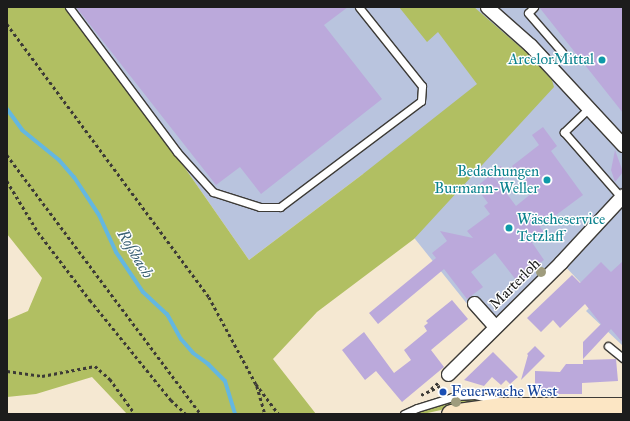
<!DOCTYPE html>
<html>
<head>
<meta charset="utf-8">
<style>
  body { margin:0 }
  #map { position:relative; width:630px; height:421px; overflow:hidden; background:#f5e8d2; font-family:"IM FELL Great Primer",serif }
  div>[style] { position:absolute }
  .industrial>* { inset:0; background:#b9c4de }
  .green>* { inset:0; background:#b1bf62 }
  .stream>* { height:4px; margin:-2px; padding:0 2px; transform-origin:2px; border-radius:2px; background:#64b7e0 }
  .building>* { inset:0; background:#bba9db; transform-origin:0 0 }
  .path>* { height:2.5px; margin-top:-1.25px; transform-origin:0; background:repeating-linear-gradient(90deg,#3d3b37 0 3px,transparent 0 6px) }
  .roads { filter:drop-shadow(1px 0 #3d3b37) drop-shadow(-1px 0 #3d3b37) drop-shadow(0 1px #3d3b37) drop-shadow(0 -1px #3d3b37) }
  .service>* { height:7px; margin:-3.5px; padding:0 3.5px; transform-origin:3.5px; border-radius:3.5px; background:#fff }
  .minor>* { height:13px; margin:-6.5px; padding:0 6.5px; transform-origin:6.5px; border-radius:6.5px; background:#fff }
  .secondary>* { height:19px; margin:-9.5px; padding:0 9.5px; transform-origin:9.5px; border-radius:9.5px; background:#fce6c4 }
  .trees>* { width:10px; height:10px; margin:-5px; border-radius:50%; background:#9f9c7d }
  .dots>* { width:11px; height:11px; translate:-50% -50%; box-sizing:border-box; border:2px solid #fff; border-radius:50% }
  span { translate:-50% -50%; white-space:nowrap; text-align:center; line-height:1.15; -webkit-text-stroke:3px #fff; paint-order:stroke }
  .culture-label { font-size:15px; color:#0d838f }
  .right { translate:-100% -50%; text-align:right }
  .left { translate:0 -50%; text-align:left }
  .street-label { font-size:15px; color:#1c1c1c }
  .transit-label { font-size:15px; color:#164399 }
  .water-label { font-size:16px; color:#3c6274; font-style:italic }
  .frame { position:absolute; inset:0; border:8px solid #1c1c1c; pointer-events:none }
</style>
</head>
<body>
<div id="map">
  <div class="industrial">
    <i style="clip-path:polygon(66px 7px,623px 7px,623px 346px,586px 311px,597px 300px,561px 262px,488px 330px,363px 174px,249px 260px,171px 148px)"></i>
  </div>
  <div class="green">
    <i style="clip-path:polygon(7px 7px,66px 7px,171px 148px,249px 260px,363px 174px,477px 84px,438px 32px,427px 42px,399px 7px,474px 7px,526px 52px,552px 80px,554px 87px,414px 239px,317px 312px,273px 359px,316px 414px,127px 414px,92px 377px,36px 394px,7px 397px,7px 320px,28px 311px,42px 278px,7px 234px)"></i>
    <i style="clip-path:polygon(460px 399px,477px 399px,477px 402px,423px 414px,412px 414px)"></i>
  </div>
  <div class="stream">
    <i style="left:7px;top:109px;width:26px;rotate:54deg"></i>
    <i style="left:22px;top:130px;width:48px;rotate:39deg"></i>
    <i style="left:59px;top:160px;width:23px;rotate:49deg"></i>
    <i style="left:74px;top:177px;width:45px;rotate:56.7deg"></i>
    <i style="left:99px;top:215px;width:41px;rotate:65.3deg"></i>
    <i style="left:116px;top:252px;width:48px;rotate:56deg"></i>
    <i style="left:143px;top:292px;width:33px;rotate:43deg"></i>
    <i style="left:167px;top:314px;width:29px;rotate:61deg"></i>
    <i style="left:181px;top:339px;width:18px;rotate:49deg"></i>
    <i style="left:193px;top:353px;width:19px;rotate:36deg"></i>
    <i style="left:208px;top:364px;width:24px;rotate:45deg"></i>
    <i style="left:225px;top:381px;width:34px;rotate:73deg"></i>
  </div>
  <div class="building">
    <i style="clip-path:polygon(76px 7px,348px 7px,324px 25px,382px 99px,261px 194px,240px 167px,216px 185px)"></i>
    <i style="clip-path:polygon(539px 7px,623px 7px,623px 113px)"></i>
    <i style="clip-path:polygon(543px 127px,557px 146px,551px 151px,583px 195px,540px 227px,544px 232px,531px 241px,544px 260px,533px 268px,535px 270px,520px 285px,495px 253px,471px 272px,483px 287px,467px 299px,444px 269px,378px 324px,369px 313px,436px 258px,432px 253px,447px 241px,440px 231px,473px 238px,467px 231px,490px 214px,484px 206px,488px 203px,476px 187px,492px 174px,516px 206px,532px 193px,512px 166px,539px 145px,532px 135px)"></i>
    <i style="clip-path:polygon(615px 150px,623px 172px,615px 182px,611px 170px)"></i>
    <i style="left:501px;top:166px;width:11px;height:11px;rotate:52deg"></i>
    <i style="clip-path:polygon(623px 261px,623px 343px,611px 329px,583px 359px,583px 342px,601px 324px,585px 304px,560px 328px,553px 320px,541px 332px,527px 318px,572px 275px,580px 283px,601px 262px,611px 272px)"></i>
    <i style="clip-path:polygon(452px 300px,468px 319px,431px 350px,444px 367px,402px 402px,376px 371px,365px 380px,342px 350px,364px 332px,394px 373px,411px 360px,404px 350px,427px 331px,424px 326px,428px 323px,426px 321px)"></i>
    <i style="clip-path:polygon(535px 346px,545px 356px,521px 380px,528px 355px,527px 354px)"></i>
    <i style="clip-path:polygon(493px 352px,518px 377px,510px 384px,506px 380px,501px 385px,492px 377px,484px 386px,464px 380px)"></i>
    <i style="clip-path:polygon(616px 359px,618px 381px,582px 383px,582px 394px,535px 394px,535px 371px,560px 372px,566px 364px,583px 364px,583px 360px)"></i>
  </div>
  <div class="path">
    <i style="left:7px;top:24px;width:340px;rotate:53.5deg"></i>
    <i style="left:209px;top:297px;width:99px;rotate:61.6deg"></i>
    <i style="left:256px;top:384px;width:38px;rotate:53deg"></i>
    <i style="left:7px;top:155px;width:324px;rotate:53.2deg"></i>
    <i style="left:7px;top:181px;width:60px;rotate:58.7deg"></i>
    <i style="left:38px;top:232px;width:86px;rotate:52.6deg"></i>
    <i style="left:90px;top:300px;width:129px;rotate:51deg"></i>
    <i style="left:171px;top:400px;width:21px;rotate:43deg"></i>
    <i style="left:7px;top:371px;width:35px;rotate:8deg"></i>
    <i style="left:42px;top:376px;width:54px;rotate:-10.7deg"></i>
    <i style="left:95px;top:366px;width:20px;rotate:41deg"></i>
    <i style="left:110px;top:379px;width:43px;rotate:54.5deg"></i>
    <i style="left:257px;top:386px;width:29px;rotate:74deg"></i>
    <i style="left:431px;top:389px;width:11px;rotate:-41deg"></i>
    <i style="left:421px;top:395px;width:23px;rotate:-25deg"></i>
  </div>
  <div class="roads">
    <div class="service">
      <i style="left:69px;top:7px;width:181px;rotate:53.3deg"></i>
      <i style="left:177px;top:152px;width:54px;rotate:48deg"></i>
      <i style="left:213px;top:192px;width:49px;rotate:17.7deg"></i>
      <i style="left:260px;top:207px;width:20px"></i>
      <i style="left:280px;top:207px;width:176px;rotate:-36.9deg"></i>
      <i style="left:421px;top:101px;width:15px;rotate:-86deg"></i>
      <i style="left:422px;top:86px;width:101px;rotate:-128.6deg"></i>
      <i style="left:534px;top:7px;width:8px;rotate:135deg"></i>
      <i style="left:528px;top:13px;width:52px;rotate:48.9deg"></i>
      <i style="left:589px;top:108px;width:35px;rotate:136deg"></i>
      <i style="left:564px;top:132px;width:86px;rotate:48.8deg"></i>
      <i style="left:608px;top:346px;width:19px;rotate:39deg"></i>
      <i style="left:404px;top:414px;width:14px;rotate:-25deg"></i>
      <i style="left:417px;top:408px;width:41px;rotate:-17.1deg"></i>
      <i style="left:456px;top:396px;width:19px;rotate:-3deg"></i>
      <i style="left:475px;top:395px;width:26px;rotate:13deg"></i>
    </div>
    <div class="minor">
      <i style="left:487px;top:7px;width:57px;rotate:41.5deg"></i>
      <i style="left:530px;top:45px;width:137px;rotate:47.1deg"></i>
      <i style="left:474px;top:303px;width:31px;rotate:48deg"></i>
      <i style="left:448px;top:374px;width:159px;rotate:-44.7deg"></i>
      <i style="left:561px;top:262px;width:91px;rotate:-47.2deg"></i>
    </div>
    <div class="secondary">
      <i style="left:451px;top:414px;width:49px;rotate:-8.1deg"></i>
      <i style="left:500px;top:407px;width:123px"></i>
    </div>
  </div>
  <div class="trees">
    <i style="left:541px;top:272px"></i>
    <i style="left:456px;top:402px"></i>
  </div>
  <div class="dots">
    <i style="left:602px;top:60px;background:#0f9aa8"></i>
    <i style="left:547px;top:180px;background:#0f9aa8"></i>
    <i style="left:509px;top:228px;background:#0f9aa8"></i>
    <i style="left:443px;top:392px;background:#1a4fb4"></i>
  </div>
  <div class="culture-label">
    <span class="right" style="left:594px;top:60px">ArcelorMittal</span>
    <span class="right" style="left:539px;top:180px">Bedachungen<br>Burmann-Weller</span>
    <span class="left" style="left:517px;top:228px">Wäscheservice<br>Tetzlaff</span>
  </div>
  <div class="street-label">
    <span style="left:515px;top:284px;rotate:-45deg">Marterloh</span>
  </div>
  <div class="transit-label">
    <span class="left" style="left:451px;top:392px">Feuerwache West</span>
  </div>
  <div class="water-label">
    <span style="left:135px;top:254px;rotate:59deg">Roßbach</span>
  </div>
  <div class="frame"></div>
</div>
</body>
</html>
